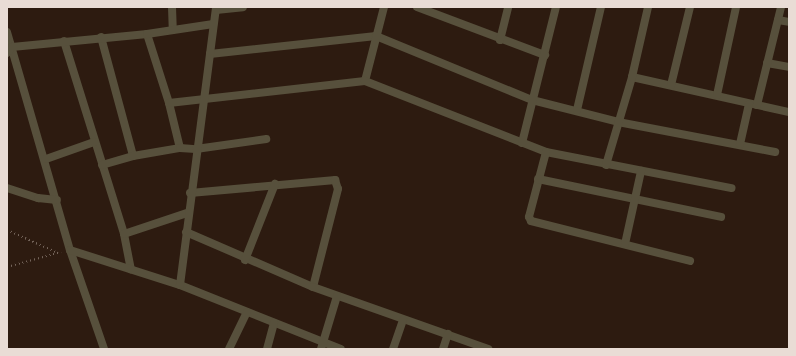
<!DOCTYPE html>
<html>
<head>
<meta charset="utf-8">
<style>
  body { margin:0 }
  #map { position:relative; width:796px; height:356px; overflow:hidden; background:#2d1b10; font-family:Raleway,sans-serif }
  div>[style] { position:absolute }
  .path>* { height:1.5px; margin-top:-0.75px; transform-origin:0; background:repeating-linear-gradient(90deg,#74645a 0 1px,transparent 0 4px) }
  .street>* { height:8px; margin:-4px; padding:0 4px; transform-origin:4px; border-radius:4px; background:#57503c }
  span { translate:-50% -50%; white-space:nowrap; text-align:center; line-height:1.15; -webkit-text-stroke:3.5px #100804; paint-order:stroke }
  .frame { position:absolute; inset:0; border:8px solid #e9dcd5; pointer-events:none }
</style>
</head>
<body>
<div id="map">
  <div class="path">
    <i style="left:7px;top:230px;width:56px;rotate:24.3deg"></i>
    <i style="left:7px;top:267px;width:56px;rotate:-15.5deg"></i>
  </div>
  <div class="street">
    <i style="left:172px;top:7px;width:23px;rotate:88deg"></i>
    <i style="left:417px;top:7px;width:137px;rotate:20.6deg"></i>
    <i style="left:216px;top:10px;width:27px;rotate:-6deg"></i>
    <i style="left:778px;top:20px;width:11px;rotate:10deg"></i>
    <i style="left:7px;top:32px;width:227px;rotate:73.9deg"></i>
    <i style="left:70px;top:250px;width:105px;rotate:71deg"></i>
    <i style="left:147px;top:34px;width:72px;rotate:72.3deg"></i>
    <i style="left:169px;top:103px;width:46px;rotate:76.3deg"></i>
    <i style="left:101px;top:37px;width:123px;rotate:74.9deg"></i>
    <i style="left:500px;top:40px;width:34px;rotate:-76deg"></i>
    <i style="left:64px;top:41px;width:202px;rotate:72.7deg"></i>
    <i style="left:124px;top:234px;width:36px;rotate:79deg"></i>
    <i style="left:7px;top:53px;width:8px;rotate:-50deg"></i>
    <i style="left:12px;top:47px;width:136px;rotate:-5.5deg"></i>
    <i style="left:147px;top:34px;width:67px;rotate:-8.6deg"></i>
    <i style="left:210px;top:54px;width:167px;rotate:-6.2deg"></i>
    <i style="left:376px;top:36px;width:169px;rotate:22.3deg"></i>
    <i style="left:532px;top:100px;width:89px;rotate:14.3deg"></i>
    <i style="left:618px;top:122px;width:160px;rotate:10.8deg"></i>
    <i style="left:767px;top:63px;width:22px;rotate:10deg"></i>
    <i style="left:632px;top:77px;width:161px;rotate:12.6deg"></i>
    <i style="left:365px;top:81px;width:76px;rotate:-75.6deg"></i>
    <i style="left:671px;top:85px;width:80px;rotate:-76.3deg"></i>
    <i style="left:717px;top:95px;width:90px;rotate:-77.8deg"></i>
    <i style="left:169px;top:103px;width:197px;rotate:-6.4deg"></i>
    <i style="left:365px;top:81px;width:194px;rotate:21.4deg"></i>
    <i style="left:546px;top:152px;width:189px;rotate:11deg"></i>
    <i style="left:757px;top:105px;width:101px;rotate:-76.2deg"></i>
    <i style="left:577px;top:110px;width:106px;rotate:-76.9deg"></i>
    <i style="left:522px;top:143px;width:140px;rotate:-76deg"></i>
    <i style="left:740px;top:144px;width:41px;rotate:-77.3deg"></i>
    <i style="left:546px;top:152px;width:67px;rotate:104.7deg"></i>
    <i style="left:529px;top:217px;width:4px;rotate:63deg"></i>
    <i style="left:531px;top:221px;width:164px;rotate:14.1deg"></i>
    <i style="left:46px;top:159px;width:51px;rotate:-19.5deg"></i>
    <i style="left:102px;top:165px;width:32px;rotate:-16deg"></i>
    <i style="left:133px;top:156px;width:48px;rotate:-9.7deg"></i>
    <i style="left:180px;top:148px;width:16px;rotate:4deg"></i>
    <i style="left:196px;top:149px;width:71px;rotate:-8.1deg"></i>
    <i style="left:606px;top:165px;width:92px;rotate:-73.5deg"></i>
    <i style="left:632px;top:77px;width:72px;rotate:-77.1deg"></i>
    <i style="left:538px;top:179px;width:187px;rotate:11.7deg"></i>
    <i style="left:7px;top:188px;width:33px;rotate:18deg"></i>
    <i style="left:38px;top:198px;width:19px;rotate:6deg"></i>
    <i style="left:190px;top:193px;width:146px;rotate:-5.1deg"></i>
    <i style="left:335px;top:180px;width:9px;rotate:72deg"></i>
    <i style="left:338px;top:189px;width:101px;rotate:104.3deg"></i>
    <i style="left:186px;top:232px;width:138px;rotate:23.4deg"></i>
    <i style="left:313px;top:287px;width:186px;rotate:19.5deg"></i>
    <i style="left:124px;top:234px;width:66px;rotate:-18.4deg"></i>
    <i style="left:625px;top:244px;width:75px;rotate:-77.6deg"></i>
    <i style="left:70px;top:250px;width:115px;rotate:17.7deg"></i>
    <i style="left:180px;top:285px;width:173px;rotate:21.7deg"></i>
    <i style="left:245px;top:260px;width:82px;rotate:-68.5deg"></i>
    <i style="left:180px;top:285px;width:280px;rotate:-82.6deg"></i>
    <i style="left:229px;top:349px;width:41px;rotate:-64.1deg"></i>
    <i style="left:267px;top:349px;width:27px;rotate:-75deg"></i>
    <i style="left:321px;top:349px;width:55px;rotate:-73.2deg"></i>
    <i style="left:393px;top:349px;width:31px;rotate:-71deg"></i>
    <i style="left:443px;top:349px;width:16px;rotate:-72deg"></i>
  </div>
  <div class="frame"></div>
</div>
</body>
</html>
